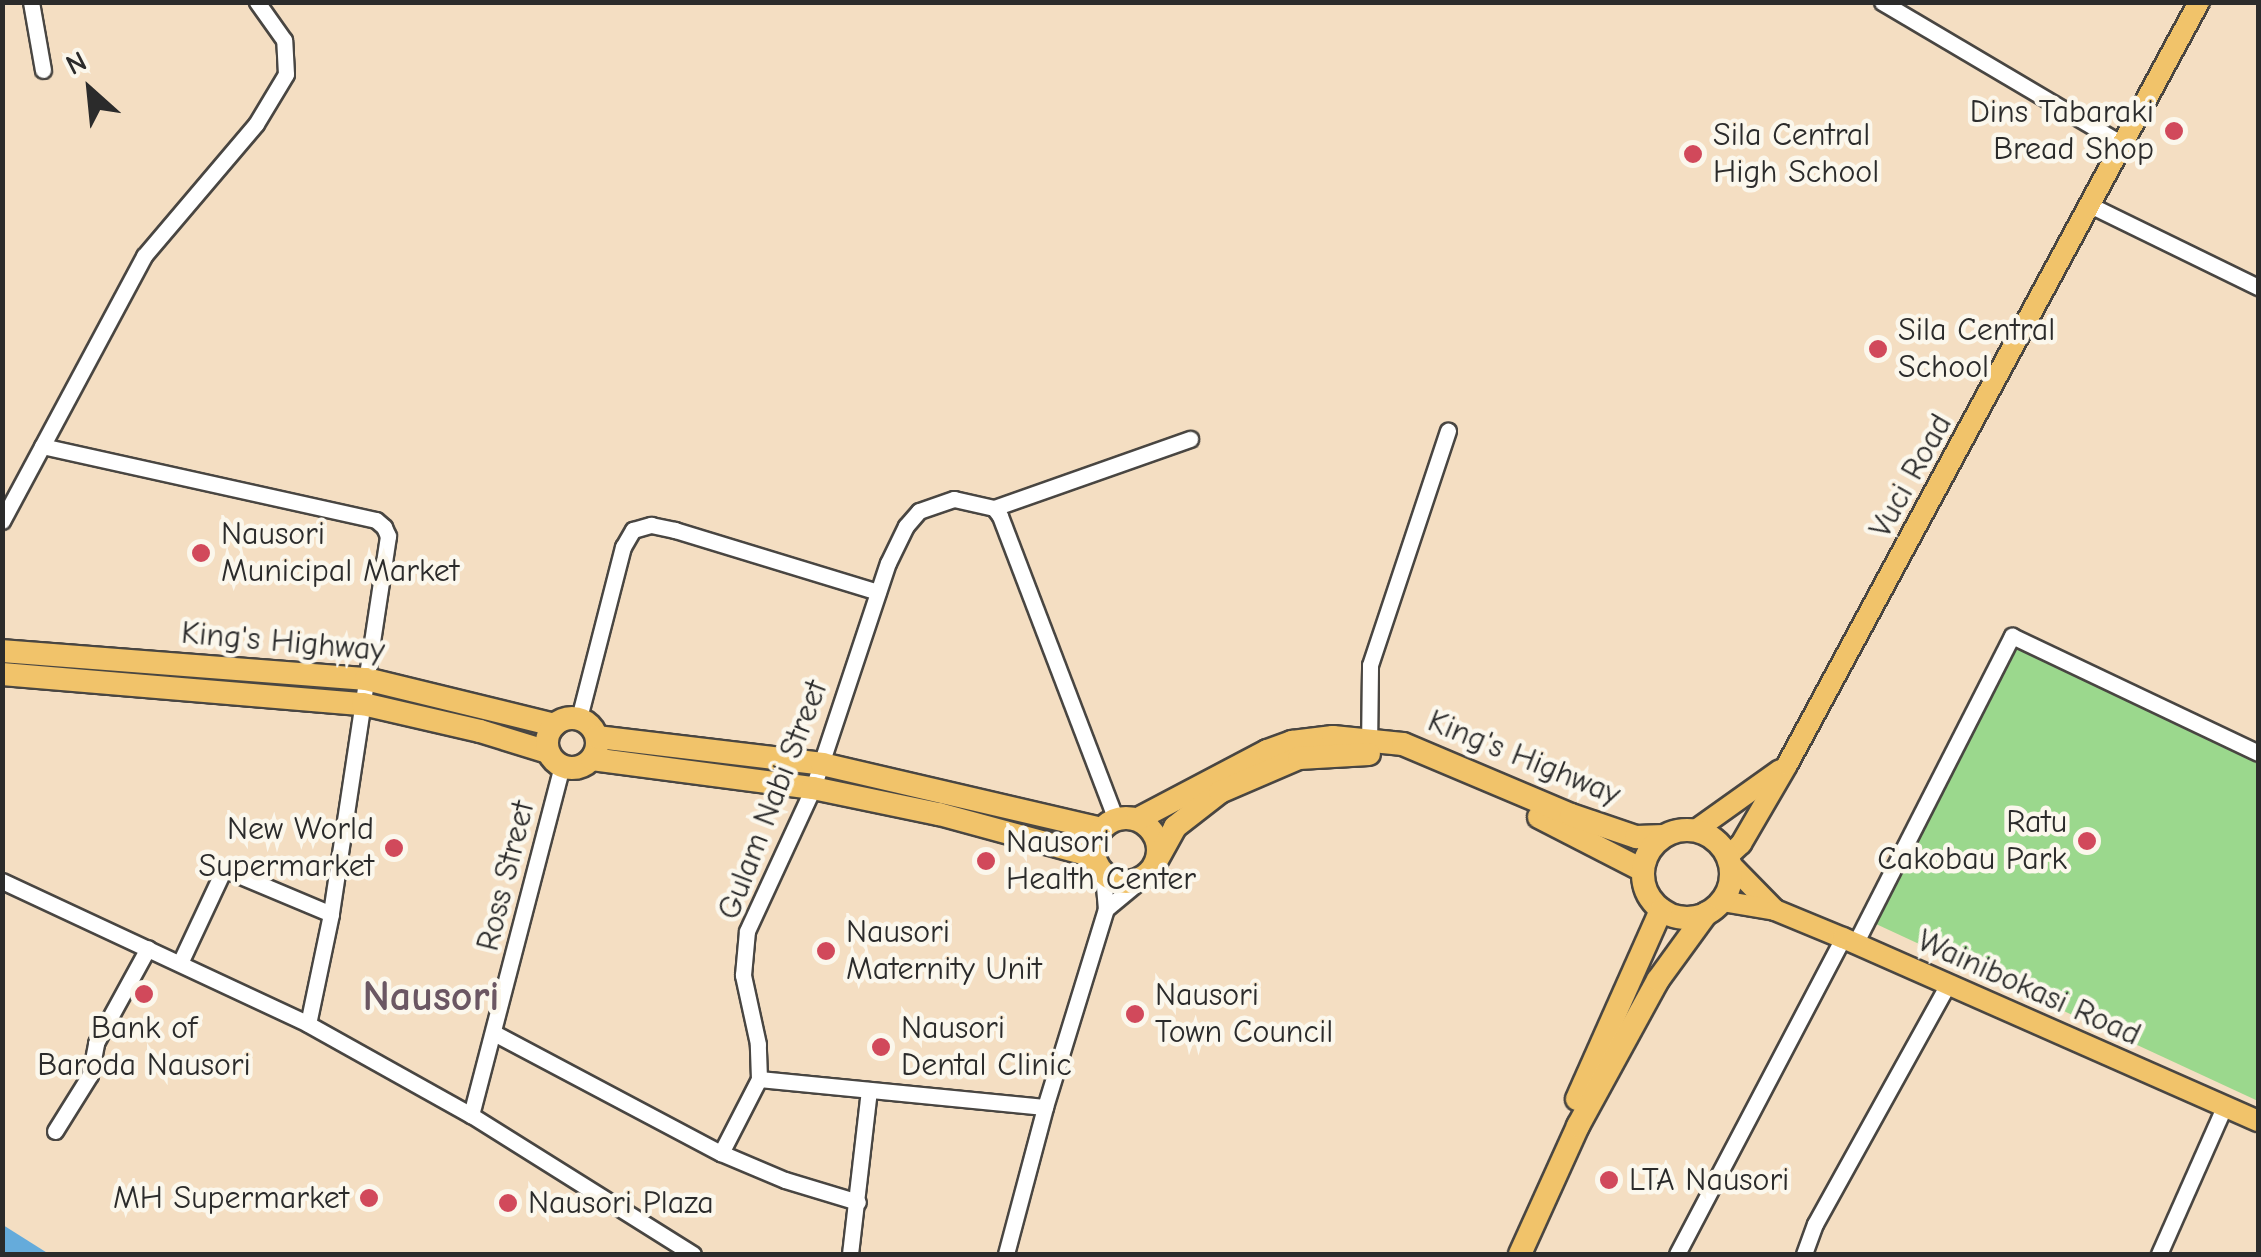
<!DOCTYPE html>
<html>
<head>
<meta charset="utf-8">
<style>
  body { margin:0 }
  #map { position:relative; width:2261px; height:1257px; overflow:hidden; background:#f4dec2; font-family:"Comic Neue",sans-serif }
  div>[style] { position:absolute }
  .green>* { inset:0; background:#9bd88d }
  .water>* { inset:0; background:#65abdb }
  .roads { filter:drop-shadow(2px 0 #494642) drop-shadow(-2px 0 #494642) drop-shadow(0 2px #494642) drop-shadow(0 -2px #494642) }
  .minor>* { height:15px; margin:-7.5px; padding:0 7.5px; transform-origin:7.5px; border-radius:7.5px; background:#fff }
  .major>* { height:20px; margin:-10px; padding:0 10px; transform-origin:10px; border-radius:10px; background:#f1c36a }
  .highway>* { height:22px; margin:-11px; padding:0 11px; transform-origin:11px; border-radius:11px; background:#f1c36a }
  .highway>.ring { margin:-11px; padding:0; box-sizing:content-box; background:none; border:22px solid #f1c36a; border-radius:50% }
  .dots>* { width:28px; height:28px; translate:-50% -50%; box-sizing:border-box; border:5px solid #fbf7ec; border-radius:50% }
  span { translate:-50% -50%; white-space:nowrap; text-align:center; line-height:1.15; -webkit-text-stroke:9px #fbf7ec; paint-order:stroke }
  .poi-label { font-size:32px; color:#2b2b2b }
  .right { translate:-100% -50%; text-align:right }
  .left { translate:0 -50%; text-align:left }
  .street-label { font-size:32px; color:#2b2b2b }
  .district-label { font-size:42px; color:#6b5763; font-weight:700 }
  .frame { position:absolute; inset:0; border:5px solid #2b2b2b; pointer-events:none }
  .north { position:absolute; left:40px; top:40px; width:100px; height:100px; -webkit-text-stroke:8px #fbf7ec; paint-order:stroke; rotate:333deg; font-size:28px; font-weight:700; line-height:40px; text-align:center; color:#2b2b2b }
  .north::after { content:''; display:block; margin:auto; width:35px; height:45px; background:#2b2b2b; clip-path:polygon(50% 0,100% 100%,50% 72%,0 100%) }
</style>
</head>
<body>
<div id="map">
  <div class="green">
    <i style="clip-path:polygon(2009px 642px,2258px 757px,2258px 1101px,1876px 924px)"></i>
  </div>
  <div class="water">
    <i style="clip-path:polygon(2px 1225px,3px 1225px,49px 1254px,3px 1254px)"></i>
  </div>
  <div class="roads">
    <div class="minor">
      <i style="left:31px;top:2px;width:69px;rotate:80deg"></i>
      <i style="left:1882px;top:2px;width:281px;rotate:30.6deg"></i>
      <i style="left:2092px;top:206px;width:185px;rotate:26deg"></i>
      <i style="left:42px;top:446px;width:342px;rotate:12.5deg"></i>
      <i style="left:376px;top:520px;width:11px;rotate:41deg"></i>
      <i style="left:384px;top:527px;width:10px;rotate:66deg"></i>
      <i style="left:388px;top:536px;width:382px;rotate:98.6deg"></i>
      <i style="left:331px;top:914px;width:112px;rotate:101.8deg"></i>
      <i style="left:994px;top:508px;width:208px;rotate:-19.4deg"></i>
      <i style="left:2px;top:521px;width:301px;rotate:-61.8deg"></i>
      <i style="left:144px;top:256px;width:173px;rotate:-49.7deg"></i>
      <i style="left:256px;top:124px;width:58px;rotate:-59deg"></i>
      <i style="left:286px;top:74px;width:34px;rotate:-93deg"></i>
      <i style="left:284px;top:40px;width:47px;rotate:-125.4deg"></i>
      <i style="left:579px;top:718px;width:177px;rotate:-75.6deg"></i>
      <i style="left:623px;top:547px;width:20px;rotate:-60deg"></i>
      <i style="left:633px;top:530px;width:19px;rotate:-16deg"></i>
      <i style="left:651px;top:525px;width:25px;rotate:12deg"></i>
      <i style="left:675px;top:530px;width:212px;rotate:17deg"></i>
      <i style="left:1369px;top:750px;width:85px;rotate:-89.3deg"></i>
      <i style="left:1370px;top:665px;width:247px;rotate:-71.6deg"></i>
      <i style="left:2px;top:881px;width:338px;rotate:25deg"></i>
      <i style="left:308px;top:1024px;width:187px;rotate:29.2deg"></i>
      <i style="left:471px;top:1115px;width:262px;rotate:32.1deg"></i>
      <i style="left:1106px;top:909px;width:47px;rotate:-39.8deg"></i>
      <i style="left:1855px;top:944px;width:346px;rotate:-63deg"></i>
      <i style="left:2012px;top:636px;width:272px;rotate:25.4deg"></i>
      <i style="left:180px;top:963px;width:104px;rotate:-64.9deg"></i>
      <i style="left:224px;top:869px;width:116px;rotate:22.8deg"></i>
      <i style="left:494px;top:1033px;width:257px;rotate:27.9deg"></i>
      <i style="left:721px;top:1153px;width:69px;rotate:22.9deg"></i>
      <i style="left:785px;top:1180px;width:76px;rotate:16.8deg"></i>
      <i style="left:759px;top:1079px;width:287px;rotate:5.6deg"></i>
      <i style="left:471px;top:1115px;width:361px;rotate:-75.4deg"></i>
      <i style="left:55px;top:1131px;width:66px;rotate:-58deg"></i>
      <i style="left:90px;top:1075px;width:33px;rotate:-79deg"></i>
      <i style="left:96px;top:1043px;width:108px;rotate:-61.3deg"></i>
      <i style="left:721px;top:1153px;width:83px;rotate:-62.8deg"></i>
      <i style="left:759px;top:1079px;width:35px;rotate:-92deg"></i>
      <i style="left:758px;top:1044px;width:71px;rotate:-102.3deg"></i>
      <i style="left:743px;top:975px;width:44px;rotate:-84.8deg"></i>
      <i style="left:747px;top:931px;width:157px;rotate:-65.2deg"></i>
      <i style="left:813px;top:788px;width:237px;rotate:-71.6deg"></i>
      <i style="left:888px;top:563px;width:41px;rotate:-64.1deg"></i>
      <i style="left:906px;top:526px;width:20px;rotate:-49deg"></i>
      <i style="left:919px;top:511px;width:37px;rotate:-19deg"></i>
      <i style="left:954px;top:499px;width:41px;rotate:12.7deg"></i>
      <i style="left:994px;top:508px;width:10px;rotate:53deg"></i>
      <i style="left:1000px;top:516px;width:324px;rotate:69.1deg"></i>
      <i style="left:850px;top:1254px;width:165px;rotate:-83.4deg"></i>
      <i style="left:1006px;top:1254px;width:152px;rotate:-75.1deg"></i>
      <i style="left:1045px;top:1107px;width:207px;rotate:-72.9deg"></i>
      <i style="left:1106px;top:909px;width:36px;rotate:-95deg"></i>
      <i style="left:1677px;top:1254px;width:357px;rotate:-62.3deg"></i>
      <i style="left:1804px;top:1254px;width:32px;rotate:-70deg"></i>
      <i style="left:1815px;top:1224px;width:272px;rotate:-61deg"></i>
      <i style="left:2159px;top:1254px;width:161px;rotate:-66.1deg"></i>
    </div>
    <div class="major">
      <i style="left:1696px;top:830px;width:103px;rotate:-35.5deg"></i>
      <i style="left:1728px;top:856px;width:18px;rotate:-43deg"></i>
      <i style="left:1741px;top:844px;width:91px;rotate:-59.8deg"></i>
      <i style="left:1787px;top:765px;width:867px;rotate:-61.63deg"></i>
      <i style="left:1731px;top:865px;width:63px;rotate:45.6deg"></i>
      <i style="left:1722px;top:901px;width:54px;rotate:9.6deg"></i>
      <i style="left:1775px;top:910px;width:74px;rotate:22.4deg"></i>
      <i style="left:1843px;top:938px;width:454px;rotate:23.8deg"></i>
    </div>
    <div class="highway">
      <i style="left:2px;top:651px;width:365px;rotate:4.4deg"></i>
      <i style="left:366px;top:679px;width:194px;rotate:13.7deg"></i>
      <i style="left:2px;top:674px;width:362px;rotate:4.8deg"></i>
      <i style="left:363px;top:704px;width:120px;rotate:13deg"></i>
      <i style="left:480px;top:731px;width:71px;rotate:17.2deg"></i>
      <i class="ring" style="left:547px;top:718px;width:28px;height:28px"></i>
      <i style="left:597px;top:737px;width:227px;rotate:6.8deg"></i>
      <i style="left:822px;top:764px;width:287px;rotate:13.1deg"></i>
      <i style="left:592px;top:759px;width:223px;rotate:7.5deg"></i>
      <i style="left:813px;top:788px;width:129px;rotate:11.7deg"></i>
      <i style="left:939px;top:814px;width:161px;rotate:15.2deg"></i>
      <i style="left:1539px;top:817px;width:116px;rotate:27.2deg"></i>
      <i class="ring" style="left:1094px;top:818px;width:42px;height:42px"></i>
      <i style="left:1138px;top:819px;width:146px;rotate:-27.8deg"></i>
      <i style="left:1267px;top:751px;width:27px;rotate:-20deg"></i>
      <i style="left:1292px;top:742px;width:41px;rotate:-7deg"></i>
      <i style="left:1333px;top:737px;width:70px;rotate:5.7deg"></i>
      <i style="left:1403px;top:744px;width:182px;rotate:22.9deg"></i>
      <i style="left:1571px;top:815px;width:69px;rotate:18.7deg"></i>
      <i style="left:1636px;top:837px;width:28px;rotate:-2deg"></i>
      <i class="ring" style="left:1643px;top:830px;width:66px;height:66px"></i>
      <i style="left:1157px;top:860px;width:38px;rotate:-61deg"></i>
      <i style="left:1175px;top:827px;width:57px;rotate:-37.9deg"></i>
      <i style="left:1220px;top:792px;width:86px;rotate:-23.3deg"></i>
      <i style="left:1299px;top:758px;width:70px;rotate:-3.3deg"></i>
      <i style="left:1577px;top:1099px;width:207px;rotate:-66deg"></i>
      <i style="left:1520px;top:1254px;width:141px;rotate:-65.6deg"></i>
      <i style="left:1578px;top:1126px;width:166px;rotate:-61.3deg"></i>
      <i style="left:1658px;top:980px;width:82px;rotate:-54deg"></i>
    </div>
  </div>
  <div class="dots">
    <i style="left:2174px;top:131px;background:#d1495b"></i>
    <i style="left:1693px;top:154px;background:#d1495b"></i>
    <i style="left:1878px;top:349px;background:#d1495b"></i>
    <i style="left:201px;top:553px;background:#d1495b"></i>
    <i style="left:2087px;top:841px;background:#d1495b"></i>
    <i style="left:394px;top:848px;background:#d1495b"></i>
    <i style="left:986px;top:861px;background:#d1495b"></i>
    <i style="left:826px;top:951px;background:#d1495b"></i>
    <i style="left:144px;top:994px;background:#d1495b"></i>
    <i style="left:1135px;top:1014px;background:#d1495b"></i>
    <i style="left:881px;top:1047px;background:#d1495b"></i>
    <i style="left:1609px;top:1180px;background:#d1495b"></i>
    <i style="left:369px;top:1198px;background:#d1495b"></i>
    <i style="left:508px;top:1203px;background:#d1495b"></i>
  </div>
  <div class="poi-label">
    <span class="right" style="left:2154px;top:131px">Dins Tabaraki<br>Bread Shop</span>
    <span class="left" style="left:1713px;top:154px">Sila Central<br>High School</span>
    <span class="left" style="left:1898px;top:349px">Sila Central<br>School</span>
    <span class="left" style="left:221px;top:553px">Nausori<br>Municipal Market</span>
    <span class="right" style="left:2067px;top:841px">Ratu<br>Cakobau Park</span>
    <span class="right" style="left:374px;top:848px">New World<br>Supermarket</span>
    <span class="left" style="left:1006px;top:861px">Nausori<br>Health Center</span>
    <span class="left" style="left:846px;top:951px">Nausori<br>Maternity Unit</span>
    <span class="left" style="left:1155px;top:1014px">Nausori<br>Town Council</span>
    <span style="left:144px;top:1047px">Bank of<br>Baroda Nausori</span>
    <span class="left" style="left:901px;top:1047px">Nausori<br>Dental Clinic</span>
    <span class="left" style="left:1629px;top:1180px">LTA Nausori</span>
    <span class="right" style="left:349px;top:1198px">MH Supermarket</span>
    <span class="left" style="left:528px;top:1203px">Nausori Plaza</span>
  </div>
  <div class="street-label">
    <span style="left:1911px;top:476px;rotate:-61deg">Vuci Road</span>
    <span style="left:283px;top:642px;rotate:5deg">King's Highway</span>
    <span style="left:1524px;top:758px;rotate:22deg">King's Highway</span>
    <span style="left:773px;top:800px;rotate:-69deg">Gulam Nabi Street</span>
    <span style="left:506px;top:876px;rotate:-76deg">Ross Street</span>
    <span style="left:2029px;top:988px;rotate:24deg">Wainibokasi Road</span>
  </div>
  <div class="district-label">
    <span style="left:431px;top:997px">Nausori</span>
  </div>
  <div class="frame"></div>
  <div class="north">N</div>
</div>
</body>
</html>
